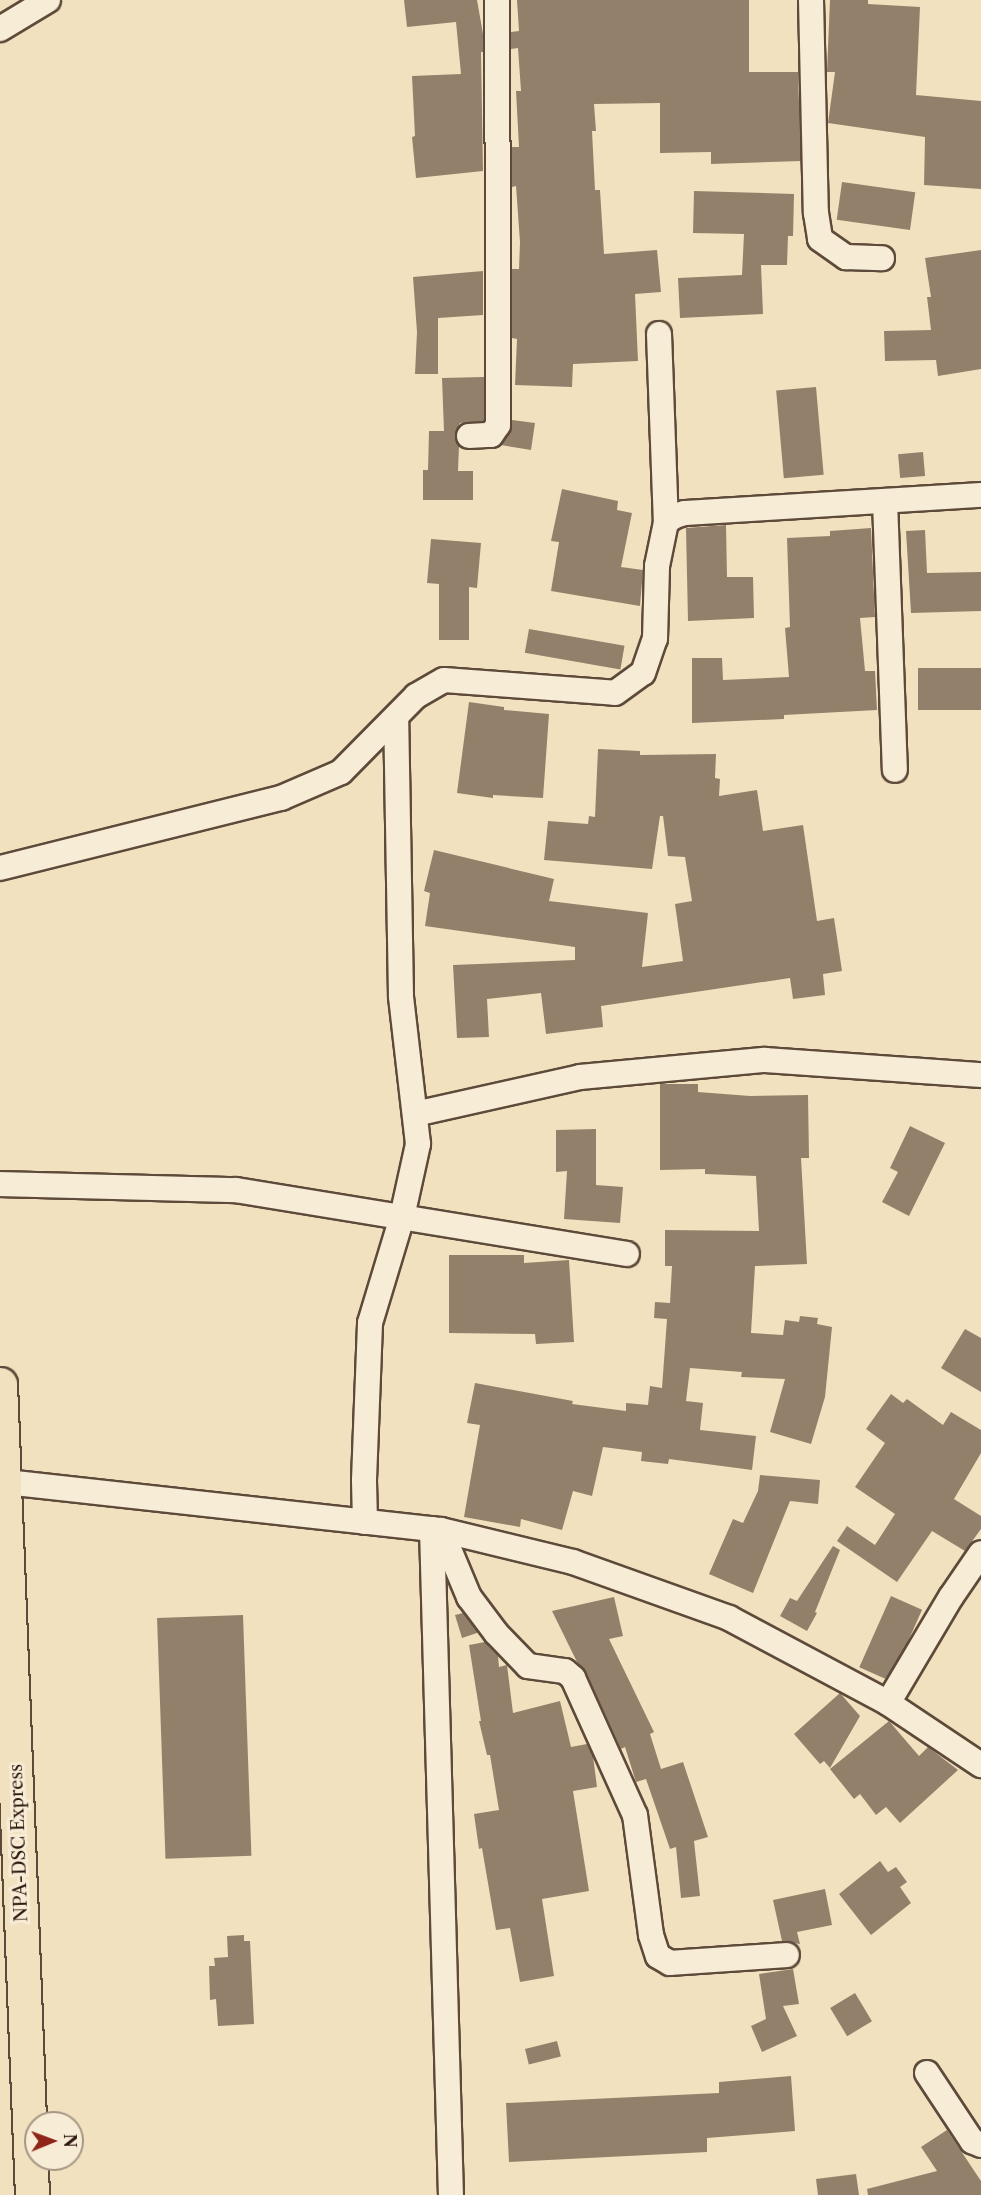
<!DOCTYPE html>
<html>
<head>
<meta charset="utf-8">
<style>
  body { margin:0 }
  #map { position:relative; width:981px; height:2195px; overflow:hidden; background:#f2e1bf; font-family:"Libre Caslon Text",serif }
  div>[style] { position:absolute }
  .building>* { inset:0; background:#93806a; transform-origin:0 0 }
  .roads { filter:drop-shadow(2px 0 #5e4a3a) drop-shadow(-2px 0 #5e4a3a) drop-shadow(0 2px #5e4a3a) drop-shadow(0 -2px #5e4a3a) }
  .minor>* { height:24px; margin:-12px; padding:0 12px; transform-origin:12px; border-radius:12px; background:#f7ecd5 }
  .primary>* { height:33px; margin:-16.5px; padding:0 16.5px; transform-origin:16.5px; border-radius:16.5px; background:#f2e1bf }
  span { translate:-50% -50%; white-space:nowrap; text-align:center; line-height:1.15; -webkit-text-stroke:6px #f7ecd5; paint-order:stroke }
  .street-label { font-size:18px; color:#2d170e }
  .north { position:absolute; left:24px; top:2111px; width:60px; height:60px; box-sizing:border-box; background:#f7ecd5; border:2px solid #a69785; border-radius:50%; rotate:89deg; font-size:16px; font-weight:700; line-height:24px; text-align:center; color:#2d170e }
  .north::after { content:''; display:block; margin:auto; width:21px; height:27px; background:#8f2418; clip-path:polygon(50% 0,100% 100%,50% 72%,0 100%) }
</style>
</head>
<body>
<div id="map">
  <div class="building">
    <i style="clip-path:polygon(404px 0,477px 0,483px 34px,483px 52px,481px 52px,483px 171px,416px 178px,412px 137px,415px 136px,412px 76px,461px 74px,456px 22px,407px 27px)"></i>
    <i style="clip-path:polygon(517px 0,749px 0,749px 72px,798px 72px,801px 161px,711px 164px,711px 152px,660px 153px,660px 103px,594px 104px,596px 131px,592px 131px,595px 190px,600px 190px,604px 254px,657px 250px,661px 292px,635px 294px,638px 361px,573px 364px,572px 387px,515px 385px,517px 339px,512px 338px,512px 269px,519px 269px,520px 242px,516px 186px,512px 187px,512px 147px,519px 147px,516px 91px,521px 91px,518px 48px,511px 49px,511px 32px,519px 31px)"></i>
    <i style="clip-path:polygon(830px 0,868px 0,868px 4px,920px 7px,916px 95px,981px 101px,981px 189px,924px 185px,925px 137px,828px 123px,835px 72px,827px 72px)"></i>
    <i style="left:842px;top:182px;width:74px;height:38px;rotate:8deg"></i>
    <i style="clip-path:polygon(694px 191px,794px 194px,793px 236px,788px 236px,787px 265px,761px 265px,763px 314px,680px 318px,678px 278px,742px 275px,744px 234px,693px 233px)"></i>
    <i style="clip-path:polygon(981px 250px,981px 369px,938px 376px,936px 360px,885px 361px,884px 331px,931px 330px,927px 297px,931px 297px,925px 258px)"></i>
    <i style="clip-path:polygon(483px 271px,483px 315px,438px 318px,438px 374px,415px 374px,417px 332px,413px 277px)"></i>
    <i style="clip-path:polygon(484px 377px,484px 421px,460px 423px,455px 436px,459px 446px,458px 471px,473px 471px,473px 500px,423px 500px,423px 470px,428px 470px,429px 431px,444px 431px,442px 378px)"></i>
    <i style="left:816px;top:387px;width:88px;height:40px;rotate:85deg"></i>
    <i style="clip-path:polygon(512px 420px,535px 423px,531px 450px,501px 445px,510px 433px)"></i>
    <i style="left:923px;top:452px;width:24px;height:25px;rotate:85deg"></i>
    <i style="clip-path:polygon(562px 489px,618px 501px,617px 510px,632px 513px,621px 567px,643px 570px,640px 606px,551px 591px,559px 542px,551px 541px)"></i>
    <i style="clip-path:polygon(726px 525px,727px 577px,753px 577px,754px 618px,688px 621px,686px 528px)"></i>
    <i style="clip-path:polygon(871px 528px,875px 617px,860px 618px,865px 671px,875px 671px,877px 710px,784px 715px,784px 719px,692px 723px,692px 658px,722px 658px,723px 680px,789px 677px,785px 628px,790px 627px,787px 538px,830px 536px,830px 531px)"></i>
    <i style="clip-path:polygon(925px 530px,927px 573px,981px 572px,981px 611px,911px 613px,906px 531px)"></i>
    <i style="clip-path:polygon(431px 539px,481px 543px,477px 588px,469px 587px,469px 640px,439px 640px,439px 584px,427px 583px)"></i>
    <i style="left:529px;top:629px;width:97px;height:24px;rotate:10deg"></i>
    <i style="left:981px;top:668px;width:42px;height:63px;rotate:90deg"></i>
    <i style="clip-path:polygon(469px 702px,504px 707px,504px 710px,549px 714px,543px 798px,493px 795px,493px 798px,457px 793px)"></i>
    <i style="clip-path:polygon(598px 749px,640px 751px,640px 755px,716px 754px,715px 778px,720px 779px,719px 796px,757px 790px,763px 831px,803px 825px,817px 921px,834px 918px,842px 971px,823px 974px,825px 995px,793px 999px,790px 978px,601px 1006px,603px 1027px,546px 1034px,541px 993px,487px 999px,489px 1037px,457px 1038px,453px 965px,575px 960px,575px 947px,425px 926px,430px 893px,424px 891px,434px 850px,554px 879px,549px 901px,648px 913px,642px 967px,683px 961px,675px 904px,692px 901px,685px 857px,668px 856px,663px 816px,660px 816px,652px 869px,544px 860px,548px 821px,588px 824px,589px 816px,595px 817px)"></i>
    <i style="clip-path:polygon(660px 1084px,698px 1084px,698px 1092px,750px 1096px,808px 1095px,809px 1158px,801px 1158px,807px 1264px,755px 1266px,751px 1333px,783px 1335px,785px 1320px,799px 1322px,800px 1316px,818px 1318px,817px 1324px,832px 1327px,825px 1397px,811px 1444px,770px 1432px,785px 1379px,741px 1377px,742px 1372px,690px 1368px,686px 1401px,703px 1403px,700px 1430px,756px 1436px,752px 1470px,669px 1459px,668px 1464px,641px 1461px,642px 1452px,603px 1447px,592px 1496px,573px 1491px,562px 1530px,521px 1519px,520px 1527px,464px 1517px,480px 1425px,467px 1423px,475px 1383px,573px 1401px,572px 1404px,626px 1411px,626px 1403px,648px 1405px,650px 1386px,662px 1388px,667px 1319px,654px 1318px,655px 1302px,670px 1303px,672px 1266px,665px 1266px,665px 1230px,759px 1231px,756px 1176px,705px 1174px,705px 1169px,660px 1170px)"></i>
    <i style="clip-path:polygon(910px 1126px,945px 1143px,909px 1216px,882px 1202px,898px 1172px,890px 1168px)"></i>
    <i style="clip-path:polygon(596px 1129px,596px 1185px,623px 1187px,620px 1223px,564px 1219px,567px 1171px,556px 1172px,556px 1130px)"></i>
    <i style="clip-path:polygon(449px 1255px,524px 1255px,524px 1263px,569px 1260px,574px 1342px,536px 1344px,535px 1334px,449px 1333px)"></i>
    <i style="clip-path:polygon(965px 1329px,981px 1338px,981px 1392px,941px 1368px)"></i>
    <i style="clip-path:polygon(891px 1394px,903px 1403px,907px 1399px,943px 1425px,951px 1412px,981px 1430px,981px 1453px,954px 1499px,981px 1516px,981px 1529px,965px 1551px,932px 1531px,897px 1582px,837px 1541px,847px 1526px,875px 1545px,895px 1514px,855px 1487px,885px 1443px,866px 1429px)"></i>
    <i style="clip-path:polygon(760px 1475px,820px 1480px,818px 1504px,790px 1501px,753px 1593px,709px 1574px,733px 1519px,743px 1523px,758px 1491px)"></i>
    <i style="clip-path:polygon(833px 1546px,840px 1550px,815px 1612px,817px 1613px,807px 1631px,780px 1616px,790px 1598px,797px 1601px)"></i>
    <i style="left:891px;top:1596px;width:34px;height:78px;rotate:24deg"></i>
    <i style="clip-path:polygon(614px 1597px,623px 1636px,609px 1639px,654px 1732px,650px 1734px,661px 1769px,683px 1762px,708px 1837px,694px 1841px,700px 1896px,681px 1898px,676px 1847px,670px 1849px,646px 1779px,636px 1782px,625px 1747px,621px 1749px,586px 1672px,578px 1664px,552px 1611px)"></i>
    <i style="clip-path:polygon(463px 1613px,477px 1631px,477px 1633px,462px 1638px,455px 1615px)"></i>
    <i style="left:243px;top:1615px;width:241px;height:86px;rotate:88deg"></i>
    <i style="clip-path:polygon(485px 1642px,498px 1656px,499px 1667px,507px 1665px,513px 1713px,560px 1701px,571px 1747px,587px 1744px,593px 1756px,597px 1787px,573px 1791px,589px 1891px,542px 1899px,554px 1976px,520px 1982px,510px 1928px,496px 1930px,482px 1848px,479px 1849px,474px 1814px,499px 1810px,490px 1755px,487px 1755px,479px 1721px,481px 1721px,469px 1645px)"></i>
    <i style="clip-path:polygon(840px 1693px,860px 1716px,830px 1768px,824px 1761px,820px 1764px,794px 1734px)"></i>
    <i style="clip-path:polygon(889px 1721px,919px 1756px,928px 1747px,958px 1770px,900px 1823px,886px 1807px,876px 1815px,860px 1794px,854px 1799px,830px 1769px)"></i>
    <i style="clip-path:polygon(880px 1861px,888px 1872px,896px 1867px,907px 1882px,900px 1887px,911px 1903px,871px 1935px,839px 1894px)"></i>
    <i style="clip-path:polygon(825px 1889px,832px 1925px,797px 1932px,800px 1944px,782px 1941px,773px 1900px)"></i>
    <i style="clip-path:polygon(244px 1935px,244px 1941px,250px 1941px,254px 2024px,218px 2026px,216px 1999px,210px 2000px,209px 1966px,215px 1966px,214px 1958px,228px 1957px,227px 1936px)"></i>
    <i style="clip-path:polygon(793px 1969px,799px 2004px,783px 2006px,797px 2036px,762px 2052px,751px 2026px,766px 2019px,759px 1974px)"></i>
    <i style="left:855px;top:1993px;width:33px;height:29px;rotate:59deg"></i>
    <i style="left:557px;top:2041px;width:16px;height:33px;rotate:76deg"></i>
    <i style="clip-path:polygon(791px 2076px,795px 2131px,707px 2138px,707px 2152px,509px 2162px,506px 2103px,719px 2093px,719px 2082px)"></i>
    <i style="clip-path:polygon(947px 2130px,981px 2181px,981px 2195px,868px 2195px,867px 2189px,937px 2171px,921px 2147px)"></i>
    <i style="clip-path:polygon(856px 2174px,859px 2195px,818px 2195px,816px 2179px)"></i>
  </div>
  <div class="roads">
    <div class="minor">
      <i style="left:811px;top:0;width:213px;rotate:88.7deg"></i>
      <i style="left:816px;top:213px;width:26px;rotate:81deg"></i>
      <i style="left:820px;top:239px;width:32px;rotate:35deg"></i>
      <i style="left:846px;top:257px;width:36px;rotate:2deg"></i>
      <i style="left:0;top:29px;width:56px;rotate:-31.1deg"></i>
      <i style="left:659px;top:334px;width:188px;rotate:87.9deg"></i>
      <i style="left:469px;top:436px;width:22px;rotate:-3deg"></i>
      <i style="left:491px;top:435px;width:12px;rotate:-55deg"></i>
      <i style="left:498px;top:425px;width:425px;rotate:-90.1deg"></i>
      <i style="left:885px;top:501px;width:269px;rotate:87.9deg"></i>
      <i style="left:0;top:868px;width:290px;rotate:-14deg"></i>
      <i style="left:281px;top:798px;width:65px;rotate:-23.4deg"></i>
      <i style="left:341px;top:772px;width:107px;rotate:-45.4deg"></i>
      <i style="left:416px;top:696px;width:32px;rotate:-30deg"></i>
      <i style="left:444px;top:680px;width:171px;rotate:4.3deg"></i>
      <i style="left:615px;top:693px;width:34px;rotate:-36deg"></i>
      <i style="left:643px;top:673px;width:36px;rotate:-71deg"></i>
      <i style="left:655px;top:639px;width:73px;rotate:-88.4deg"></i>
      <i style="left:657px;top:566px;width:45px;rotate:-78.4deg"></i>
      <i style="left:666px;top:522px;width:11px;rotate:-34deg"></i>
      <i style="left:675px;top:516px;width:10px;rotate:-17deg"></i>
      <i style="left:685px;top:513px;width:297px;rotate:-3.5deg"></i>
      <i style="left:415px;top:1114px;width:169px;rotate:-12.6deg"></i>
      <i style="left:580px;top:1077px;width:186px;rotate:-5.3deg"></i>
      <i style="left:765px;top:1060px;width:217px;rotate:4deg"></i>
      <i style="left:0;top:1184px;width:236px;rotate:1.5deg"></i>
      <i style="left:236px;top:1190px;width:396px;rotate:9.3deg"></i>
      <i style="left:6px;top:1482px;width:438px;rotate:6.3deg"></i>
      <i style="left:441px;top:1530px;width:136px;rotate:13.6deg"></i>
      <i style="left:573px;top:1562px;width:166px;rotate:19.7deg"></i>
      <i style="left:729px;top:1618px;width:180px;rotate:28.1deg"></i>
      <i style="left:888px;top:1703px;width:112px;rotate:33.7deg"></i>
      <i style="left:365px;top:1522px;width:42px;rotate:-91.4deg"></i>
      <i style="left:364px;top:1480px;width:157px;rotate:-87.8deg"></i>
      <i style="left:370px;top:1323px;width:111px;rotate:-73.2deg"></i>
      <i style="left:402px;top:1217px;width:75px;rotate:-77.6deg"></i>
      <i style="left:418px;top:1144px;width:149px;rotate:-96.6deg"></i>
      <i style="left:401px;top:996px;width:279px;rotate:-91deg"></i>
      <i style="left:432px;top:1529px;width:666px;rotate:88.37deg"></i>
      <i style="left:441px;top:1530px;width:73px;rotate:67.3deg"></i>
      <i style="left:469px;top:1597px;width:45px;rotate:53.1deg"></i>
      <i style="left:496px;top:1633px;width:46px;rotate:45.9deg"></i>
      <i style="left:528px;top:1666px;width:37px;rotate:8deg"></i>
      <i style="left:565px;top:1671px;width:11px;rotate:41deg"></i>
      <i style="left:573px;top:1678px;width:150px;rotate:65.7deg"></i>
      <i style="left:635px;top:1815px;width:121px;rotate:82.4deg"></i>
      <i style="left:651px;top:1935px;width:22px;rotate:72deg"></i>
      <i style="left:658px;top:1956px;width:14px;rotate:30deg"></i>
      <i style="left:670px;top:1963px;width:117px;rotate:-3.9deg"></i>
      <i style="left:888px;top:1703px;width:123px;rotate:-59.3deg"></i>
      <i style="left:951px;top:1597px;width:53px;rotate:-55.7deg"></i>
      <i style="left:927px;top:2073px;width:82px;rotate:56.5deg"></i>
      <i style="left:972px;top:2141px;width:10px;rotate:24deg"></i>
    </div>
    <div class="primary">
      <i style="left:0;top:1384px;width:812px;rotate:87.74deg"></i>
    </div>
  </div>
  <div class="street-label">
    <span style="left:19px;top:1843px;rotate:-92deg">NPA-DSC Express</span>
  </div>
  <div class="north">N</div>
</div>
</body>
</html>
